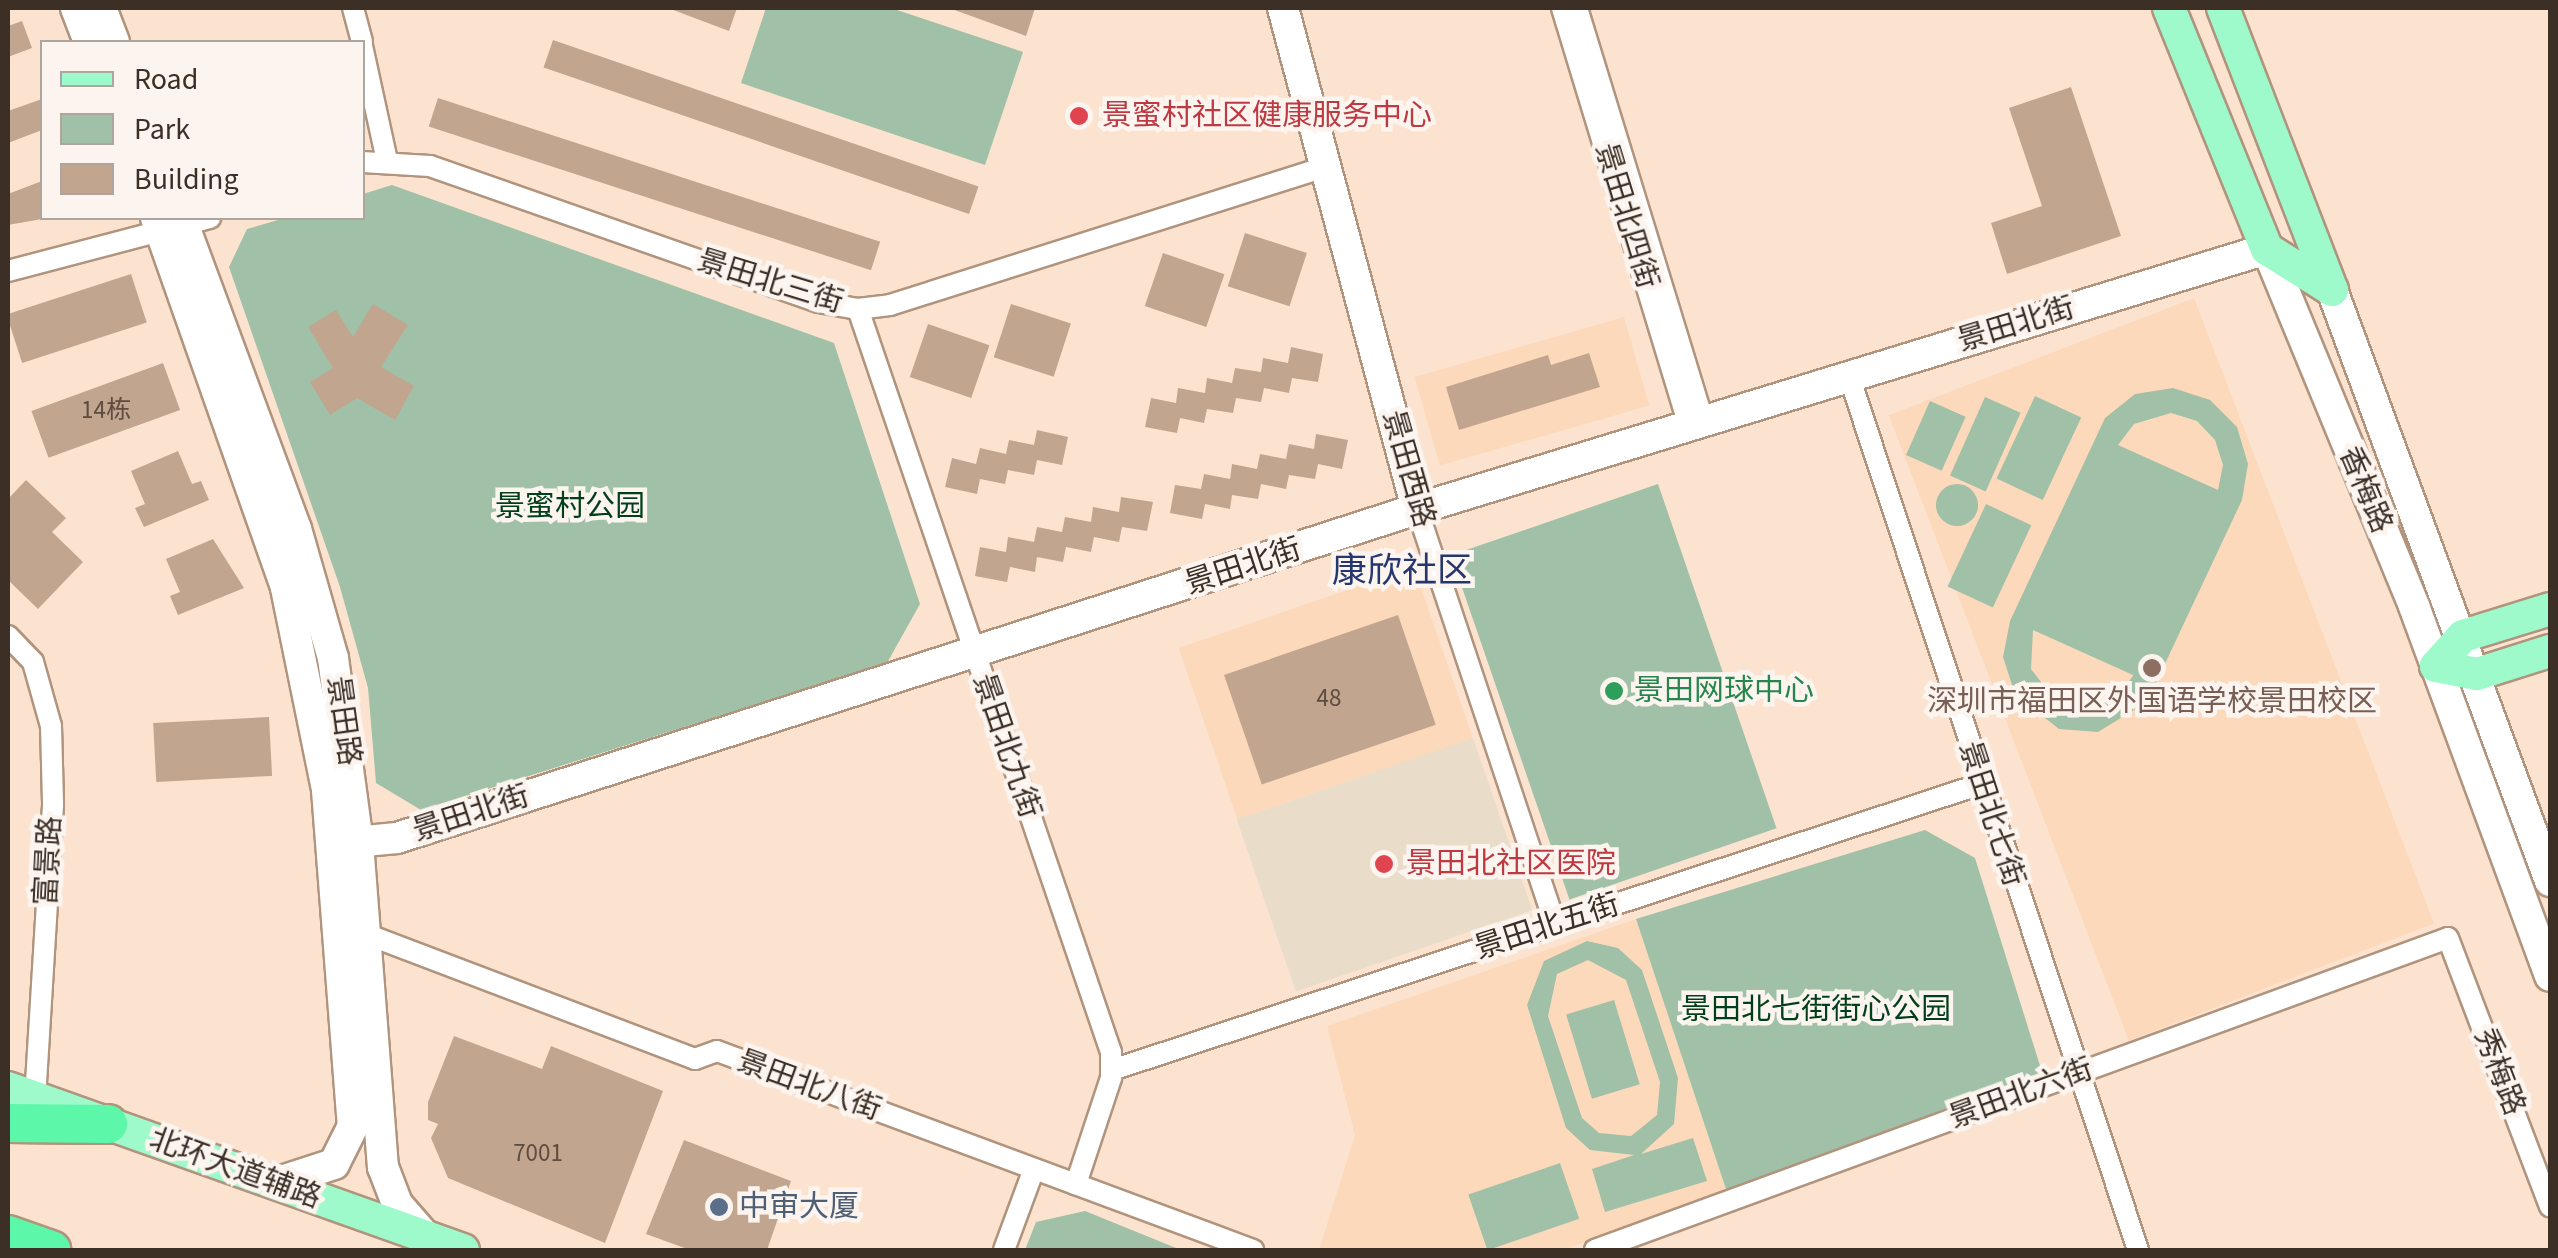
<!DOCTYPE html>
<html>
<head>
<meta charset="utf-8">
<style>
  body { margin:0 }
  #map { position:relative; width:2558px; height:1258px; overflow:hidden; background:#fce3d0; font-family:"Source Sans 3","Noto Sans SC",sans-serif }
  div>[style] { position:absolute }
  .built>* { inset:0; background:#fdd9bb; transform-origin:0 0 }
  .medical>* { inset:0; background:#e9ddc9; transform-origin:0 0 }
  .green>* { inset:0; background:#a0c0a7; transform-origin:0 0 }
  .round { border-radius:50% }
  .building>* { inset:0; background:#c2a58e; transform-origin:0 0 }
  .roads { filter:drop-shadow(2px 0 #b0947d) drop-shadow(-2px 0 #b0947d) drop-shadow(0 2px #b0947d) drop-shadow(0 -2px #b0947d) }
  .street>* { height:20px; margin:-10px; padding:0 10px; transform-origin:10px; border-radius:10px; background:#fff }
  .secondary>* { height:30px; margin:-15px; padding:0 15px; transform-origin:15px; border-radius:15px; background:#fff }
  .primary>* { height:32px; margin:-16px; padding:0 16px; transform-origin:16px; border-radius:16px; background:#9efacb }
  .highway>* { height:38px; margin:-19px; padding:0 19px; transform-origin:19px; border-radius:19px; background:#5df7a9 }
  .dots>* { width:28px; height:28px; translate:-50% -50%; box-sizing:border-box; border:5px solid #fbf4ef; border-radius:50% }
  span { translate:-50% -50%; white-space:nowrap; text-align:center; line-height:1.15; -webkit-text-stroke:9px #fbf4ef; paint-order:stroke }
  .number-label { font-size:25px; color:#5d4c40 }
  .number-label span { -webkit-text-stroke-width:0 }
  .health-label { font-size:30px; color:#be3a42 }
  .left { translate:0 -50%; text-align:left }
  .street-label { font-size:30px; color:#3b2f26 }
  .park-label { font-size:30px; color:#013e1a }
  .leisure-label { font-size:30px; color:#27864d }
  .education-label { font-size:30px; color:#785e54 }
  .service-label { font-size:30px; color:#4e5e75 }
  .quarter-label { font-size:35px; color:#26366e }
  .frame { position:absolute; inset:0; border:10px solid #3b2f26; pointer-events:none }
  .legend { position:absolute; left:40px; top:40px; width:325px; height:180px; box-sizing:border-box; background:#fbf4ef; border:2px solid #aea59f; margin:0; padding:12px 18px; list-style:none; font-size:30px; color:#3b2f26 }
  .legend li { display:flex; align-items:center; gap:20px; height:50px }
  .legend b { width:50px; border:2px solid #aea59f }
</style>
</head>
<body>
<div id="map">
  <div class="built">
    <i style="left:2194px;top:298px;width:670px;height:327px;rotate:69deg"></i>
    <i style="left:1624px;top:317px;width:92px;height:218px;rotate:74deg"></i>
    <i style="left:1414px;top:567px;width:181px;height:249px;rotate:71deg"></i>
    <i style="clip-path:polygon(1636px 919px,1727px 1192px,1563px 1250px,1319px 1250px,1355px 1135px,1327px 1026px)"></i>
  </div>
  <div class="medical">
    <i style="left:1473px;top:738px;width:182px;height:250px;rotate:71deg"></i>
  </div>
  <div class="green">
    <i style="clip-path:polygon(766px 8px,891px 8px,1023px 52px,985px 165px,741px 83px)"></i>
    <i style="clip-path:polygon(392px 185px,834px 343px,920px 604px,887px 663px,421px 810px,376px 783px,368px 688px,340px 587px,229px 267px,247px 229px,285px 218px,362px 218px,363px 194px)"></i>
    <i style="clip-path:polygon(evenodd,2173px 388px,2210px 400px,2237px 427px,2248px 464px,2242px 500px,2147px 702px,2098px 732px,2059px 729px,2015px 694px,2003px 657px,2010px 621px,2105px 418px,2135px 394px,2173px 388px,2171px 413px,2197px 421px,2215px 440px,2223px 465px,2218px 490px,2118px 445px,2134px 424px,2171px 413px,2173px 388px,2033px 630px,2133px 675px,2133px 676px,2117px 696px,2093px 707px,2055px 700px,2031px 669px,2033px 630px)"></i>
    <i style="left:2035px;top:396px;width:51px;height:91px;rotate:25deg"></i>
    <i style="left:1985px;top:397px;width:39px;height:86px;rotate:24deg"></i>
    <i style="left:1930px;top:401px;width:39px;height:59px;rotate:24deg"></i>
    <i class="round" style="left:1936px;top:484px;width:42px;height:42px"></i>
    <i style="left:1658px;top:484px;width:364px;height:219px;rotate:71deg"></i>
    <i style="left:1986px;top:504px;width:50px;height:91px;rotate:25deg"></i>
    <i style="clip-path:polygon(1925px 830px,1975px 858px,2042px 1072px,1727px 1192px,1636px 919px)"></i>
    <i style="clip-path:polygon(evenodd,1587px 941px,1618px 948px,1642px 970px,1678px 1078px,1674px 1124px,1641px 1154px,1693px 1138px,1707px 1181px,1605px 1212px,1592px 1169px,1634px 1155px,1590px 1150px,1566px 1128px,1527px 1005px,1544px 961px,1587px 941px,1588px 960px,1626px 980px,1660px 1082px,1657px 1115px,1631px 1136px,1599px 1133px,1582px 1118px,1548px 1016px,1557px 974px,1588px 960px)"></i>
    <i style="left:1614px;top:1000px;width:88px;height:50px;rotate:73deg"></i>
    <i style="left:1560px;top:1163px;width:59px;height:97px;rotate:71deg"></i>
    <i style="clip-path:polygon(1085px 1211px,1181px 1250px,1025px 1250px,1036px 1222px)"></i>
  </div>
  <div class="building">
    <i style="clip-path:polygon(668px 8px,737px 8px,729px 31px)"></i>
    <i style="clip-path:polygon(949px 8px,1035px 8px,1026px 36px)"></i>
    <i style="clip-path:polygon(22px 21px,32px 48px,8px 57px,8px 26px)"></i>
    <i style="left:553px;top:40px;width:450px;height:29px;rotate:19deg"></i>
    <i style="clip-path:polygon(2071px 87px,2121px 236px,2007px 274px,1991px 223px,2042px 206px,2009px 108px)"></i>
    <i style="left:438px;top:98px;width:465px;height:30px;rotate:18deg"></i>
    <i style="clip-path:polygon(42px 99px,42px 130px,8px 143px,8px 111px)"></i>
    <i style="clip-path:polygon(42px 181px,42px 219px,8px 225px,8px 194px)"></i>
    <i style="left:1245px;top:233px;width:65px;height:56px;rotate:18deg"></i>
    <i style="left:1163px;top:253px;width:65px;height:56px;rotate:19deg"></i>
    <i style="left:131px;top:274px;width:51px;height:131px;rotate:72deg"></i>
    <i style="clip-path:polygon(373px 304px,408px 325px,381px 367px,414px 386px,395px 420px,357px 398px,330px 415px,310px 382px,333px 368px,308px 327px,336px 310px,353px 337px)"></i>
    <i style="left:1011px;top:304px;width:63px;height:56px;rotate:18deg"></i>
    <i style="left:928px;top:324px;width:65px;height:56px;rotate:19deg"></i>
    <i style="clip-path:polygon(1291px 347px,1323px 354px,1318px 382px,1292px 378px,1289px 393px,1264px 388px,1261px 402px,1236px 398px,1233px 413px,1207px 409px,1204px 423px,1180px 418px,1177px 433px,1145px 427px,1151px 398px,1176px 403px,1178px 388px,1205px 393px,1207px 378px,1232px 383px,1235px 368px,1261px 372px,1263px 358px,1288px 363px)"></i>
    <i style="clip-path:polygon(1589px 353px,1600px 387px,1459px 430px,1446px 387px,1548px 355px,1551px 365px)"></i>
    <i style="left:163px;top:363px;width:50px;height:140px;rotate:70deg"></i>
    <i style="clip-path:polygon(1037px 430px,1068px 437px,1062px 465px,1037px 460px,1034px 475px,1008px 470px,1005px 484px,980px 479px,977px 494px,945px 487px,952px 458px,976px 464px,980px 448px,1006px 454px,1009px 440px,1034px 445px)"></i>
    <i style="clip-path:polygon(1316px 434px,1348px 440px,1342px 469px,1318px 464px,1315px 479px,1289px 475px,1286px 489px,1261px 484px,1258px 499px,1232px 495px,1230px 509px,1205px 504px,1202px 519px,1170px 513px,1175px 485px,1201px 489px,1204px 474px,1230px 479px,1232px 464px,1257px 469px,1260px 454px,1286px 459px,1289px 444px,1314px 449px)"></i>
    <i style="clip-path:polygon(178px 451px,192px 484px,201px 481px,209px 500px,144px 527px,135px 508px,145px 504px,131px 471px)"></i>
    <i style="clip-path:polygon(26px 480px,66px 518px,52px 532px,83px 562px,38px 609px,8px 580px,8px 499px)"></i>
    <i style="clip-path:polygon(1121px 497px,1153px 502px,1147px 531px,1122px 527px,1119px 542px,1094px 537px,1091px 552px,1066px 547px,1063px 562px,1037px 557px,1035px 572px,1010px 567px,1007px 582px,975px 576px,980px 547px,1006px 552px,1008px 537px,1034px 542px,1037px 527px,1062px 532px,1065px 517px,1091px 522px,1093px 507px,1119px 512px)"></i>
    <i style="clip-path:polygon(213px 539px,244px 588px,178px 615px,170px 596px,180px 592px,166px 559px)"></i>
    <i style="left:1398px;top:615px;width:116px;height:184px;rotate:71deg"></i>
    <i style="left:269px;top:717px;width:59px;height:116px;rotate:87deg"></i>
    <i style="clip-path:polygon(454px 1036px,542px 1069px,551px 1046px,663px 1091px,605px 1243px,448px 1178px,431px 1138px,438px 1124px,428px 1120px,428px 1102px)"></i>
    <i style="clip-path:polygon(684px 1140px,791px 1181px,767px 1250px,690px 1250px,646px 1234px)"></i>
  </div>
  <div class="roads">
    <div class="street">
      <i style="left:353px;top:8px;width:35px;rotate:75deg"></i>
      <i style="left:1562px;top:8px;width:436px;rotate:73.1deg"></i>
      <i style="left:1577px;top:8px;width:432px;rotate:73deg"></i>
      <i style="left:362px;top:46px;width:118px;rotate:77.7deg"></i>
      <i style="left:362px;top:162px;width:68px;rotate:3.4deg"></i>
      <i style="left:430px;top:166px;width:411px;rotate:19.3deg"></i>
      <i style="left:818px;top:302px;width:41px;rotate:9.9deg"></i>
      <i style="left:858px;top:309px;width:32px;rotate:-7deg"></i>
      <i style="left:890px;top:305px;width:457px;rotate:-17.6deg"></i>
      <i style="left:8px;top:271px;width:209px;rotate:-14.7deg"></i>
      <i style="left:858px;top:309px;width:785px;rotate:71.2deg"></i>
      <i style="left:1111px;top:1052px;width:26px;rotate:90deg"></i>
      <i style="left:1111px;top:1078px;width:112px;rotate:108.3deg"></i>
      <i style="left:1849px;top:376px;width:921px;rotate:71.7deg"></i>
      <i style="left:1417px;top:509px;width:437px;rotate:71.6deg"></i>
      <i style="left:8px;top:636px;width:36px;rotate:46deg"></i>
      <i style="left:33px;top:662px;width:66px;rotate:74.3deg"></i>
      <i style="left:51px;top:726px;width:79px;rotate:88.5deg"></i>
      <i style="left:53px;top:805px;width:294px;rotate:93.5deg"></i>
      <i style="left:366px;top:934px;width:352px;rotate:20.8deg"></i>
      <i style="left:695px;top:1059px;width:23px;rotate:-20deg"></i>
      <i style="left:717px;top:1051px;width:572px;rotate:20.37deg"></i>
      <i style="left:1112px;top:1070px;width:915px;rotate:-18.22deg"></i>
      <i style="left:1004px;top:1250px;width:86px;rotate:-69.7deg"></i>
      <i style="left:1595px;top:1250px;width:908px;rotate:-20.09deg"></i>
      <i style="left:2448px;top:938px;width:287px;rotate:69.2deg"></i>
    </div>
    <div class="secondary">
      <i style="left:76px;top:8px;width:36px;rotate:69deg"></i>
      <i style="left:101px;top:8px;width:36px;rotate:69deg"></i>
      <i style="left:1283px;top:8px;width:519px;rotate:75.03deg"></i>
      <i style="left:156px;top:218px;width:392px;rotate:70.6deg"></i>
      <i style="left:286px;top:588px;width:206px;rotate:78.5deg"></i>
      <i style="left:327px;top:790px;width:337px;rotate:85.6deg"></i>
      <i style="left:353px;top:1126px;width:42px;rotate:116.6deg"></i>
      <i style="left:334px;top:1164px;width:62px;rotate:162.1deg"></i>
      <i style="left:181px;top:218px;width:332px;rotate:69.7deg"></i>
      <i style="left:296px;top:529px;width:134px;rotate:74deg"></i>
      <i style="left:333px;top:658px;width:187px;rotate:82.3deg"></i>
      <i style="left:358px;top:843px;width:325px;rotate:85.6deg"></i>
      <i style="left:383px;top:1167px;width:40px;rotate:69deg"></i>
      <i style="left:397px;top:1204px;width:43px;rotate:48.8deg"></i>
      <i style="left:2332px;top:290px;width:630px;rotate:69.75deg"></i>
      <i style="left:333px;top:844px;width:64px;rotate:-5.4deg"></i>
      <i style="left:397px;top:838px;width:1072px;rotate:-17.88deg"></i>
      <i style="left:1417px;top:509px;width:889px;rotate:-17.01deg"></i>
      <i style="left:2267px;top:249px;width:386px;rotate:67.6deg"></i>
      <i style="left:2414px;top:606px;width:394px;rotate:69.8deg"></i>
    </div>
    <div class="primary">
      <i style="left:2169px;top:8px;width:260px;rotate:67.9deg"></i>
      <i style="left:2223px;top:8px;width:302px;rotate:68.9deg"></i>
      <i style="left:2267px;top:249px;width:77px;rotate:32.2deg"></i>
      <i style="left:2436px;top:666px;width:40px;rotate:-48deg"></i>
      <i style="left:2463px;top:636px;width:91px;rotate:-17.2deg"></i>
      <i style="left:2436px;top:666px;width:42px;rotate:11deg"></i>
      <i style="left:2477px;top:674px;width:77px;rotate:-17.5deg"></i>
      <i style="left:8px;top:1088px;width:483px;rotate:19.6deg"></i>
    </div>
    <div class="highway">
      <i style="left:8px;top:1123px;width:100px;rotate:0.6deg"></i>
      <i style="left:8px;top:1235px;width:46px;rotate:19.2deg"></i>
    </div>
  </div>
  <div class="dots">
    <i style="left:1079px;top:116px;background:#e0444e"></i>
    <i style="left:2152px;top:668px;background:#8d6e63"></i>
    <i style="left:1614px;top:691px;background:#2e9e5b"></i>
    <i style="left:1384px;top:864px;background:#e0444e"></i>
    <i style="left:719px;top:1207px;background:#5c6f8a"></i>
  </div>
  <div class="number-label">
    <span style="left:106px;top:410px">14栋</span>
    <span style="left:1329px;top:698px">48</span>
    <span style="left:538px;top:1153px">7001</span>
  </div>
  <div class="health-label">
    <span class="left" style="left:1102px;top:116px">景蜜村社区健康服务中心</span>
    <span class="left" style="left:1406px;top:864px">景田北社区医院</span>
  </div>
  <div class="street-label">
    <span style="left:1626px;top:216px;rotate:73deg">景田北四街</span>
    <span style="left:770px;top:282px;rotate:17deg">景田北三街</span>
    <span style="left:2016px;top:325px;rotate:-17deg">景田北街</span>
    <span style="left:1408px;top:469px;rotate:74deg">景田西路</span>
    <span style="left:2365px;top:490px;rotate:67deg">香梅路</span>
    <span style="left:1243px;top:567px;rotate:-18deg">景田北街</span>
    <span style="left:343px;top:721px;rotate:82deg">景田路</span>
    <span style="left:1006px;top:746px;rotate:71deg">景田北九街</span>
    <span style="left:471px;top:814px;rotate:-18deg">景田北街</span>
    <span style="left:1991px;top:814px;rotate:72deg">景田北七街</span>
    <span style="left:49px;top:861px;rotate:-87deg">富景路</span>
    <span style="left:1547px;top:927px;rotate:-18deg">景田北五街</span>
    <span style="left:2499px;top:1072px;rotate:69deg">秀梅路</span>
    <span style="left:809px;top:1086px;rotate:20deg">景田北八街</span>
    <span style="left:2021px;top:1094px;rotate:-20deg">景田北六街</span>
    <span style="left:235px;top:1169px;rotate:20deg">北环大道辅路</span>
  </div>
  <div class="park-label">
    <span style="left:570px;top:507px">景蜜村公园</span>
    <span style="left:1816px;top:1010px">景田北七街街心公园</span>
  </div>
  <div class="leisure-label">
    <span class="left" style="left:1634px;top:691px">景田网球中心</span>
  </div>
  <div class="education-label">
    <span style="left:2152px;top:702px">深圳市福田区外国语学校景田校区</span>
  </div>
  <div class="service-label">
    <span class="left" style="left:739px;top:1207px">中审大厦</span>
  </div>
  <div class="quarter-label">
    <span style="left:1402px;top:571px">康欣社区</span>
  </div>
  <div class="frame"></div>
  <ul class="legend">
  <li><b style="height:12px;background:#9efacb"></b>Road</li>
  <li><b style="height:28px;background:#a0c0a7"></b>Park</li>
  <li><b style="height:28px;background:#c2a58e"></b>Building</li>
  </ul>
</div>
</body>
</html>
